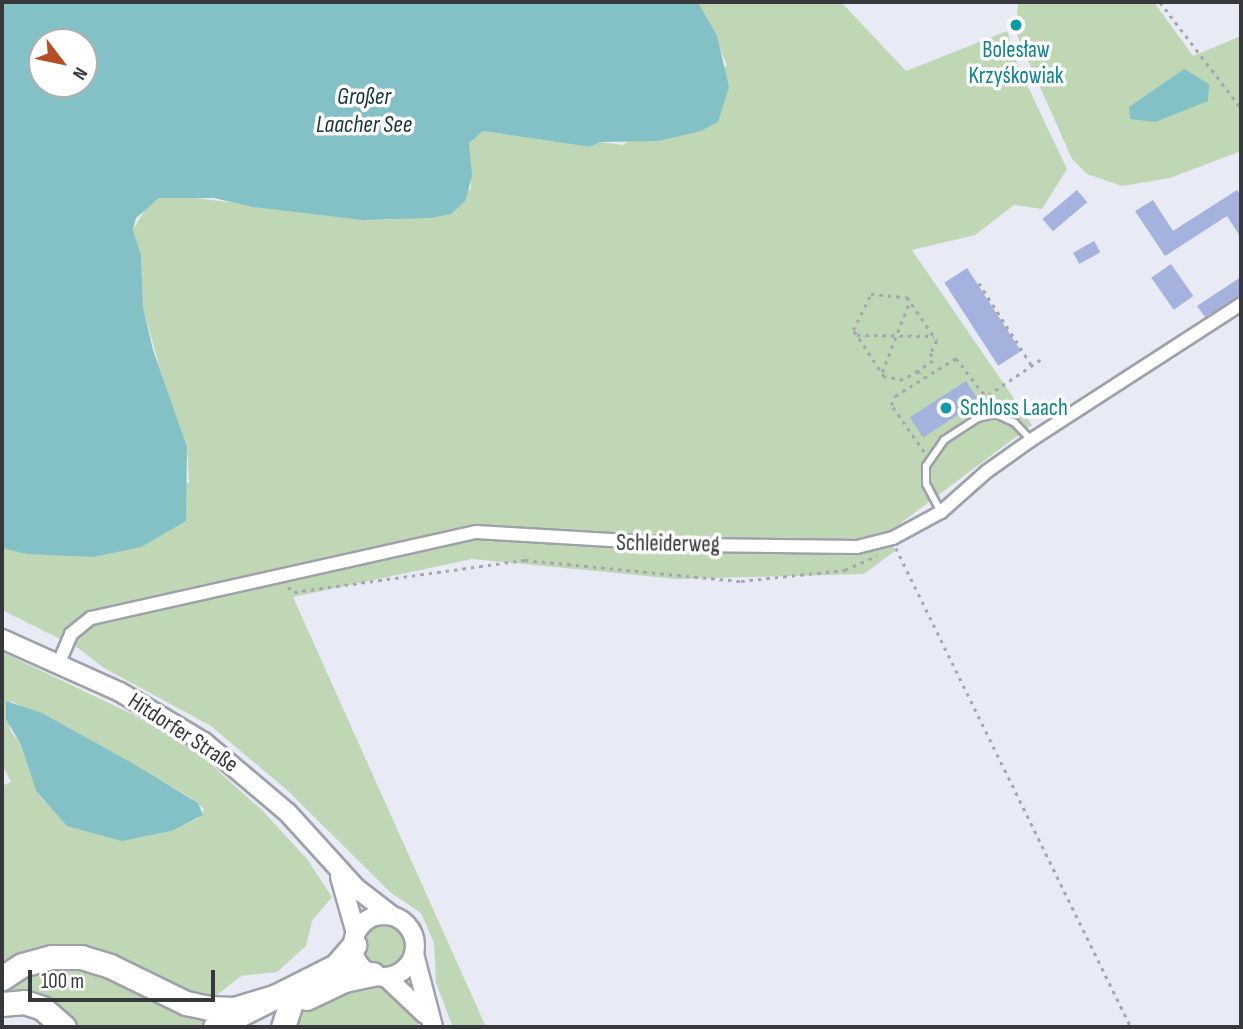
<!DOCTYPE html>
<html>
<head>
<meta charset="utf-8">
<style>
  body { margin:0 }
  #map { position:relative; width:1243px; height:1029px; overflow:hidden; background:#e8ebf5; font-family:"Sofia Sans Condensed",sans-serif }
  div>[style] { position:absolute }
  .green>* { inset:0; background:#bfd7b5 }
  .round { border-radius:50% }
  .water>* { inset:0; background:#84c1c6 }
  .building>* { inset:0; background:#a4b2dd; transform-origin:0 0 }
  .path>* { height:2.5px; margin-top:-1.25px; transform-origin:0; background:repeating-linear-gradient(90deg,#a4a7af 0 3.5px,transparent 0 8.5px) }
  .roads { filter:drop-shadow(2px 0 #9ea1aa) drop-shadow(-2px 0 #9ea1aa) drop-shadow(0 2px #9ea1aa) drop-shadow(0 -2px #9ea1aa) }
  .lane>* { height:6px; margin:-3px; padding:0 3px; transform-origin:3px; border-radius:3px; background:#fff }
  .street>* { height:12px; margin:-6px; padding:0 6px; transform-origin:6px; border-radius:6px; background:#fff }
  .secondary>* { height:18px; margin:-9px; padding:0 9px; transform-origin:9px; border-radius:9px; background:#fff }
  .secondary>.ring { margin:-9px; padding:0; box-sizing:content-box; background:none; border:18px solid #fff; border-radius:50% }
  .highway>* { height:23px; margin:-11.5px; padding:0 11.5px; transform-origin:11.5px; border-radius:11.5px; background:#fff }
  .dots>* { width:19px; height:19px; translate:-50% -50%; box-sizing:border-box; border:4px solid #fff; border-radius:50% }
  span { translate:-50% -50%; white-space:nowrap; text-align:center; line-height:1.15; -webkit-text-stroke:7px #fff; paint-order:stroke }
  .culture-label { font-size:23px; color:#0d838f }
  .left { translate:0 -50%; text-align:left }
  .street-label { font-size:23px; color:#36383c }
  .water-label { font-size:24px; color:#143436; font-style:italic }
  .frame { position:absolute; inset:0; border:4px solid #36383c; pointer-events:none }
  .north { position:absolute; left:28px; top:28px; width:70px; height:70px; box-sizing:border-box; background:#fff; border:2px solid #afafb1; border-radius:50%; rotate:122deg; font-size:19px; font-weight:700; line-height:28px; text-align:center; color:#36383c }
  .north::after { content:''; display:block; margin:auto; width:24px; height:32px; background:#b54f23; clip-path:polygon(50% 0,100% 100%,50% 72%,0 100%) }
  .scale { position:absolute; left:28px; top:970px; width:187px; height:32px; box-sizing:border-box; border:4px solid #36383c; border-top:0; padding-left:9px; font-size:21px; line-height:24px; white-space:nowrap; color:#36383c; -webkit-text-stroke:5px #fff; paint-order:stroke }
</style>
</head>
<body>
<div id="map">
  <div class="green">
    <i style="clip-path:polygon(698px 2px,841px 2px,906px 71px,1007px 31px,1017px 64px,1067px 169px,1042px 209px,1014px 205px,975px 235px,912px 250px,1032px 425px,889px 532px,895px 551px,864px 574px,677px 579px,472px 559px,293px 597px,486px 1027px,453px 1027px,436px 983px,434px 943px,421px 913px,391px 893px,287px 790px,211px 726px,104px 668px,78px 648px,2px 610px,2px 548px,93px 557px,189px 482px,187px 447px,173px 417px,143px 307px,141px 255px,133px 230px,147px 206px,160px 198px,177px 196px,389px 220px,471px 189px,469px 143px,483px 131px,590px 147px,600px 142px,623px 145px,727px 65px)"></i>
    <i style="clip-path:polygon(1018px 2px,1154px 2px,1193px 56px,1241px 36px,1241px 151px,1170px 178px,1122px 186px,1087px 174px,1072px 159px,1016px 33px)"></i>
    <i style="clip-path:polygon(evenodd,2px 652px,132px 714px,196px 751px,262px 810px,307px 859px,332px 897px,312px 921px,306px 946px,277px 972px,241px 976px,212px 999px,176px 991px,131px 968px,2px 965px,2px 786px,11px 782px,2px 764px,2px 652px,10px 701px,67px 727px,191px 798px,204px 809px,199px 818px,172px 831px,133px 839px,45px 802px,36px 791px,21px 745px,10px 730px,10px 701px)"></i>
    <i class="round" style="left:361px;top:924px;width:44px;height:44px"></i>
    <i style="clip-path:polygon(75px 964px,215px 1018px,197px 1027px,74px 1027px,2px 996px,2px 986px,33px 969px)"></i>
    <i style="clip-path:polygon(362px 983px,395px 991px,420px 1027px,289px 1027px,290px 1017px,303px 1006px)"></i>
  </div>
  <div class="water">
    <i style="clip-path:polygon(evenodd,2px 2px,698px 2px,717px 36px,729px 87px,718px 122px,701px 131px,658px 141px,600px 142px,590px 147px,483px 131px,469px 143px,472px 175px,466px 200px,451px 214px,430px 218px,363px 220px,253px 207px,214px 198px,159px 198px,136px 218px,133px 230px,141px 255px,143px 307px,153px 350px,187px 447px,186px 521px,141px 547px,93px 557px,27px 554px,2px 548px,2px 2px,42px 42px,84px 42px,84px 84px,42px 84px,42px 42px)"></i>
    <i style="clip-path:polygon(1184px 69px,1209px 84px,1208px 101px,1155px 122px,1130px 119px,1129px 107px)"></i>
    <i style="clip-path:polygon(6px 701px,42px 713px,132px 763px,198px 803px,203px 815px,172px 831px,122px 841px,67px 826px,36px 791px,21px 745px,6px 719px)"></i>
  </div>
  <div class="building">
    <i style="left:1077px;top:190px;width:16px;height:45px;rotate:50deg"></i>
    <i style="clip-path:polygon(1237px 190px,1241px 196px,1241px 238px,1227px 216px,1165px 256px,1135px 211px,1153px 200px,1173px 231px)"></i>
    <i style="left:1094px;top:241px;width:13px;height:24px;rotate:61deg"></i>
    <i style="left:1171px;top:264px;width:39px;height:24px;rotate:55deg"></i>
    <i style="left:967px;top:268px;width:99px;height:27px;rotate:57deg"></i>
    <i style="clip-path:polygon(1241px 277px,1241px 295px,1205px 317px,1197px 306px)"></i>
    <i style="left:966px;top:381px;width:24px;height:67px;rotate:57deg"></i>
  </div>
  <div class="path">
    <i style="left:1160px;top:2px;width:133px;rotate:52.6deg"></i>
    <i style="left:979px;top:283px;width:98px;rotate:57.4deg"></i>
    <i style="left:857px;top:335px;width:77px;rotate:0.7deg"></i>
    <i style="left:918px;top:371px;width:17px;rotate:149deg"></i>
    <i style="left:903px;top:380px;width:19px;rotate:-171deg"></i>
    <i style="left:884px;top:377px;width:56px;rotate:-123.4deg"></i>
    <i style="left:853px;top:330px;width:40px;rotate:-63.4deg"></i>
    <i style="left:871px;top:294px;width:36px;rotate:5deg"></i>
    <i style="left:907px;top:297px;width:53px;rotate:55.7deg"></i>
    <i style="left:937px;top:341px;width:13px;rotate:117deg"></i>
    <i style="left:931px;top:353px;width:8px;rotate:76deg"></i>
    <i style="left:933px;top:361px;width:18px;rotate:146deg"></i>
    <i style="left:918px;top:371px;width:9px;rotate:54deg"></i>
    <i style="left:882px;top:372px;width:77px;rotate:-68.7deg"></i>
    <i style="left:988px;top:395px;width:63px;rotate:-33.9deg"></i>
    <i style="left:924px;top:452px;width:57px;rotate:-125.1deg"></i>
    <i style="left:891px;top:405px;width:10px;rotate:-66deg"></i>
    <i style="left:895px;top:396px;width:72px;rotate:-31.9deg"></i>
    <i style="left:956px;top:358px;width:59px;rotate:52.5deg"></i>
    <i style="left:896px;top:548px;width:534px;rotate:63.87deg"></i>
    <i style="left:288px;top:587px;width:8px;rotate:40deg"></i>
    <i style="left:294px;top:592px;width:233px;rotate:-7.9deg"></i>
    <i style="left:525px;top:560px;width:217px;rotate:5.6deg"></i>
    <i style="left:741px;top:581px;width:105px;rotate:-6deg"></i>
    <i style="left:845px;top:570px;width:35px;rotate:-24deg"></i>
    <i style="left:406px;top:911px;width:18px;rotate:43deg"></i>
    <i style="left:419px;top:923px;width:23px;rotate:72deg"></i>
  </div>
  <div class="roads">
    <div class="lane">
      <i style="left:941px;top:512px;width:32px;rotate:-118deg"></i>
      <i style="left:926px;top:484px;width:18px;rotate:-90deg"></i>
      <i style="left:926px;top:466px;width:32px;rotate:-55deg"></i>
      <i style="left:944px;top:440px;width:40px;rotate:-32.9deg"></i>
      <i style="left:978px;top:418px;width:18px;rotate:-13deg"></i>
      <i style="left:996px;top:414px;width:21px;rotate:25deg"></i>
      <i style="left:1015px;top:423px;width:23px;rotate:47deg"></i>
    </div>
    <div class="street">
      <i style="left:58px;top:665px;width:34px;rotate:-67deg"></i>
      <i style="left:71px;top:634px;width:26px;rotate:-39deg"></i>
      <i style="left:91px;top:618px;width:394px;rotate:-12.6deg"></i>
      <i style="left:476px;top:532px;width:219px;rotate:3.4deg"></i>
      <i style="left:695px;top:545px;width:162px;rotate:0.7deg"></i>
      <i style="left:857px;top:547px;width:37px;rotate:-14deg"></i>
      <i style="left:893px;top:538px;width:55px;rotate:-28.4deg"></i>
      <i style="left:941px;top:512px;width:60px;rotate:-41.6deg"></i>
      <i style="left:986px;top:472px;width:55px;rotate:-35.4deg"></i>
      <i style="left:1031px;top:440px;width:250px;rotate:-32.9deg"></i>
    </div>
    <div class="secondary">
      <i style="left:2px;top:639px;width:129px;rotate:24.2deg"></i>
      <i style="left:120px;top:692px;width:98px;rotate:30.8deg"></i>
      <i style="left:204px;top:742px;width:110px;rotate:40.2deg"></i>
      <i style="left:288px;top:813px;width:101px;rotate:47.8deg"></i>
      <i style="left:356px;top:888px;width:44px;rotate:37.6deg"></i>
      <i style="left:340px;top:877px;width:58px;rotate:74.1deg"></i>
      <i class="ring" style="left:353px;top:915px;width:44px;height:44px"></i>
      <i style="left:414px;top:954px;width:75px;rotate:75.4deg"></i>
      <i style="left:386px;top:977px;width:54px;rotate:43.5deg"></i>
    </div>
    <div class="highway">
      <i style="left:2px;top:978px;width:24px;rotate:-33deg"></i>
      <i style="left:22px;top:965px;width:31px;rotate:-15deg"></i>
      <i style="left:52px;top:957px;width:29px"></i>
      <i style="left:81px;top:957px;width:30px;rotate:17deg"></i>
      <i style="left:110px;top:966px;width:85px;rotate:26deg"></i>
      <i style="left:186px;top:1003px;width:24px;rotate:12deg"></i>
      <i style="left:209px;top:1008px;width:25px;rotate:2deg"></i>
      <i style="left:234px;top:1009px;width:45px;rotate:-16.8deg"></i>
      <i style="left:306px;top:998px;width:42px;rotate:-25.3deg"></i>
      <i style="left:344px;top:980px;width:29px;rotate:-12deg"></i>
      <i style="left:2px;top:1004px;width:22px;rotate:-5deg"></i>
      <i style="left:24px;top:1002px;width:19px;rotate:18deg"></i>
      <i style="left:42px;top:1008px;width:29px;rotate:41deg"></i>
      <i style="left:215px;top:1027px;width:136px;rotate:-26.8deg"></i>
      <i style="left:336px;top:966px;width:28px;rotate:-49deg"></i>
      <i style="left:283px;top:1027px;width:22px;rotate:-72deg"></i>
    </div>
  </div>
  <div class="dots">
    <i style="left:1016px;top:25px;background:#0f9aa8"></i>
    <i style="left:946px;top:408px;background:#0f9aa8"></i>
  </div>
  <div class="culture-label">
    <span style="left:1016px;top:63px">Bolesław<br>Krzyśkowiak</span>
    <span class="left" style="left:960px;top:408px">Schloss Laach</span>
  </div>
  <div class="street-label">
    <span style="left:668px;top:544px;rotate:1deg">Schleiderweg</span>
    <span style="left:183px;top:733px;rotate:33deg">Hitdorfer Straße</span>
  </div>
  <div class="water-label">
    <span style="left:364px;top:111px">Großer<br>Laacher See</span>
  </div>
  <div class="frame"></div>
  <div class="north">N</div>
  <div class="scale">100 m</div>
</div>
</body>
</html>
